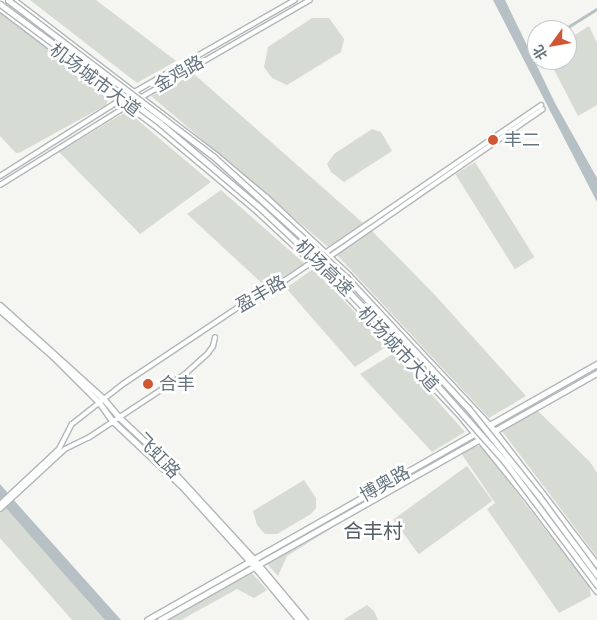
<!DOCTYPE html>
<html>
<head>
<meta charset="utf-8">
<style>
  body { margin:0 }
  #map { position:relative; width:597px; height:620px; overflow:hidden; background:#f5f5f1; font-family:Inter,"Noto Sans SC",sans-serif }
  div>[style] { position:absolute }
  .green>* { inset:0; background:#d6dbd3; transform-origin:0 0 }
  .water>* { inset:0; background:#b7c1c5 }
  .canal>* { height:3px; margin:-1.5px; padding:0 1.5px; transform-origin:1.5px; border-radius:1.5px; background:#b7c1c5 }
  .roads { filter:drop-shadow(1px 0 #b1b6b9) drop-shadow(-1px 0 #b1b6b9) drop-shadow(0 1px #b1b6b9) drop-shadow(0 -1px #b1b6b9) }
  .secondary>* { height:4px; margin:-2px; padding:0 2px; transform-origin:2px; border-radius:2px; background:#fff }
  .primary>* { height:4.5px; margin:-2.25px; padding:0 2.25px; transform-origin:2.25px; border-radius:2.25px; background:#fff }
  .bridges { filter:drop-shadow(1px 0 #b1b5b7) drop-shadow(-1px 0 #b1b5b7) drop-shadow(0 1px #b1b5b7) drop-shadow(0 -1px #b1b5b7) }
  .motorway-bridge>* { height:5px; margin:-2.5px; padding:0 2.5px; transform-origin:2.5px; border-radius:2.5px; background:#fff }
  .dots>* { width:14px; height:14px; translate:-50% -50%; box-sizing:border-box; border:2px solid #fff; border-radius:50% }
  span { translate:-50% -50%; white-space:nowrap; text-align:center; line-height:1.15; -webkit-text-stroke:5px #fff; paint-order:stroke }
  .street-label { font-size:18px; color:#66757f }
  .poi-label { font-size:18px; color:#66757f }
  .left { translate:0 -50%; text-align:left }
  .quarter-label { font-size:20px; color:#545e65 }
  .north { position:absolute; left:527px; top:20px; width:50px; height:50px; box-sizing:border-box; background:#fff; border:1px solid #c2c8cc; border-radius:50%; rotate:238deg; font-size:14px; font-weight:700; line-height:20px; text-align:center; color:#66757f }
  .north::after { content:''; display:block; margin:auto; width:18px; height:22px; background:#d15734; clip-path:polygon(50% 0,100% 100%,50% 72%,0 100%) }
</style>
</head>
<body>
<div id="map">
  <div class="green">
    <i style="clip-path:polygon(30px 0,96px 0,176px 61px,137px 83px)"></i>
    <i style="clip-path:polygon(0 12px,109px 97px,106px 105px,19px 153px,16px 153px,0 136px)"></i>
    <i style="clip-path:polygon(312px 18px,329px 18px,344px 39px,341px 52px,287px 85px,272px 78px,264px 67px,268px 47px)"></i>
    <i style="clip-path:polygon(589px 26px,597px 43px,597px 105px,578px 116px,549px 60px,567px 60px,567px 40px)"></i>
    <i style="clip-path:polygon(194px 74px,363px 223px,328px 247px,151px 96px)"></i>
    <i style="clip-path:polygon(127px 111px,211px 182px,140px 234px,59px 152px)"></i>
    <i style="clip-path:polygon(372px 129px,381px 132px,392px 151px,344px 182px,331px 172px,327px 164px,334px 154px)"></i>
    <i style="left:475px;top:162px;width:112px;height:23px;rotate:58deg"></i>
    <i style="clip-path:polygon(221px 190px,305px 264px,266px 287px,187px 214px)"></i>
    <i style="clip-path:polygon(371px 230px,434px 294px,526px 396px,489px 418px,336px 254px)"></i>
    <i style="clip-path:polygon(313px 269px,350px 307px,387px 346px,355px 367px,286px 288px)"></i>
    <i style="clip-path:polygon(393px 354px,408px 368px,465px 432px,432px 452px,360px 374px)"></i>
    <i style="clip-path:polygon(538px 411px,590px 462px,597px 473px,597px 557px,502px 431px)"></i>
    <i style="clip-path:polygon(476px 446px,481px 446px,589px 586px,591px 596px,559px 613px,487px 509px,495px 503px,461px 453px)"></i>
    <i style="left:467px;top:466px;width:43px;height:91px;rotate:54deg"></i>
    <i style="clip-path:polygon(304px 480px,316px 498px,316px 508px,311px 514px,277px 534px,265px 534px,257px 525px,253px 511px)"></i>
    <i style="clip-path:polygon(6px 507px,105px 620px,72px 620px,0 538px,0 512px)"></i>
    <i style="clip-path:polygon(338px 521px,340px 523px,287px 556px,278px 576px,267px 564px)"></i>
    <i style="clip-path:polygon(252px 573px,267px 590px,254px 598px,237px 589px,181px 620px,167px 620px)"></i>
    <i style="clip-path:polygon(367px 605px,374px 611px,378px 620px,343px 620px)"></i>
  </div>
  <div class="water">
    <i style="clip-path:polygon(493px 0,505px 0,555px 103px,597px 178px,597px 202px)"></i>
    <i style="clip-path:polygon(0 484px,19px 506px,121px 620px,105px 620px,64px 574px,0 501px)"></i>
  </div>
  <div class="canal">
    <i style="left:563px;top:30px;width:40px;rotate:-32deg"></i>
    <i style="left:527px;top:53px;width:12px;rotate:-31deg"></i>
  </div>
  <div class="roads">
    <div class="secondary">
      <i style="left:140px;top:98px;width:196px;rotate:-30deg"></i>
      <i style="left:0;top:176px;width:144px;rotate:-32.3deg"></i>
      <i style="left:122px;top:99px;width:199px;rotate:-29.8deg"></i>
      <i style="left:0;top:185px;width:153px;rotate:-31.9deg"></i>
      <i style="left:319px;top:264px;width:272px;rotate:-34.7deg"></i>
      <i style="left:0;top:504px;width:81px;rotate:-43deg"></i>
      <i style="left:59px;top:449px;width:28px;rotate:-63deg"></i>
      <i style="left:72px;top:424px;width:65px;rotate:-38.1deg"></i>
      <i style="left:123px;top:384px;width:177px;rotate:-33.7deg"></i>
      <i style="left:270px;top:286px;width:15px;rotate:-20deg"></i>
      <i style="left:284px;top:281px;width:27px;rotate:-34deg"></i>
      <i style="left:306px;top:266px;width:285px;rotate:-34.4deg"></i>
      <i style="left:0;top:509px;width:88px;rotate:-42.7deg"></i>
      <i style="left:65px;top:449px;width:25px;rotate:-26deg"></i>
      <i style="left:88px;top:438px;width:116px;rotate:-33.4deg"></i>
      <i style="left:185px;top:374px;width:31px;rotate:-42deg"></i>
      <i style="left:208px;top:353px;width:9px;rotate:-54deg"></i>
      <i style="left:213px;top:346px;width:9px;rotate:-77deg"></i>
    </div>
    <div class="primary">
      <i style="left:14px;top:0;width:255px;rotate:37.5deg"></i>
      <i style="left:216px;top:155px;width:65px;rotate:40deg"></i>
      <i style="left:266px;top:197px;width:114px;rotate:43.2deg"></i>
      <i style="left:349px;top:275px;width:212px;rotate:46.9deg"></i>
      <i style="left:494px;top:430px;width:169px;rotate:52.5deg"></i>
      <i style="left:0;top:8px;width:197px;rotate:37.2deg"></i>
      <i style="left:157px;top:127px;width:126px;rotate:39.9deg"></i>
      <i style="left:254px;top:208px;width:116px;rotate:42.9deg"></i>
      <i style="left:339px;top:287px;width:176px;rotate:46.6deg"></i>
      <i style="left:460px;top:415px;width:113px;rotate:51.1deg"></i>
      <i style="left:531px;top:503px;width:110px;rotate:53.1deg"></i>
      <i style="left:0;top:305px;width:140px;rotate:42.1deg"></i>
      <i style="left:104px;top:399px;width:23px;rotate:50deg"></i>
      <i style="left:119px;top:417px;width:42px;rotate:43.1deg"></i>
      <i style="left:150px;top:446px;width:154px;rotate:47.4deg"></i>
      <i style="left:254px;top:559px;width:80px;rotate:50.1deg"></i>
      <i style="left:0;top:310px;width:70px;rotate:41deg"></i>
      <i style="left:53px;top:356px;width:65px;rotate:45deg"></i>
      <i style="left:99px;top:402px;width:24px;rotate:54deg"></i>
      <i style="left:113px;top:421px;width:93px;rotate:43.3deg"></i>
      <i style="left:181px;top:485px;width:110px;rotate:47.9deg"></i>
      <i style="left:255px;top:567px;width:69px;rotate:50.3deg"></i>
      <i style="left:147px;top:620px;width:518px;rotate:-29.64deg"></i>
      <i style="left:160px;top:620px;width:502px;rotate:-29.48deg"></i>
    </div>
  </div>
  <div class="bridges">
    <div class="motorway-bridge">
      <i style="left:8px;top:0;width:259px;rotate:37.3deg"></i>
      <i style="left:214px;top:157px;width:180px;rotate:42.3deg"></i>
      <i style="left:347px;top:278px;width:178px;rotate:47.1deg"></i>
      <i style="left:468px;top:408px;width:112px;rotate:51.2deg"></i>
      <i style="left:538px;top:495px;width:99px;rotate:53.6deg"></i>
      <i style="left:0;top:4px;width:199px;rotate:36.6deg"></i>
      <i style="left:160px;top:123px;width:128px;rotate:40.3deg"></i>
      <i style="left:258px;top:206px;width:114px;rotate:43.2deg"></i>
      <i style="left:341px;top:284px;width:112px;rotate:46.1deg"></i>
      <i style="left:419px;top:365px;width:130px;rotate:48.4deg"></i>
      <i style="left:505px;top:462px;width:154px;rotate:53.2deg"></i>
    </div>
  </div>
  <div class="dots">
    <i style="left:493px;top:140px;background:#d15734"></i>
    <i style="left:148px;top:384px;background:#d15734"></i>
  </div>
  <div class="street-label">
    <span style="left:179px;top:74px;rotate:-30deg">金鸡路</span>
    <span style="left:95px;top:80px;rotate:37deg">机场城市大道</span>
    <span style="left:324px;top:268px;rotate:44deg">机场高速</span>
    <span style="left:261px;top:294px;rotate:-30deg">盈丰路</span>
    <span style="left:398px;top:349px;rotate:47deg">机场城市大道</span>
    <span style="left:158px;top:456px;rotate:46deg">飞虹路</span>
    <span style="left:385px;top:484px;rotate:-29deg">博奥路</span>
  </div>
  <div class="poi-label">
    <span class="left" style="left:504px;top:140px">丰二</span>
    <span class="left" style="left:159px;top:384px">合丰</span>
  </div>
  <div class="quarter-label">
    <span style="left:373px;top:531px">合丰村</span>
  </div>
  <div class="north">北</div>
</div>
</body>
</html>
